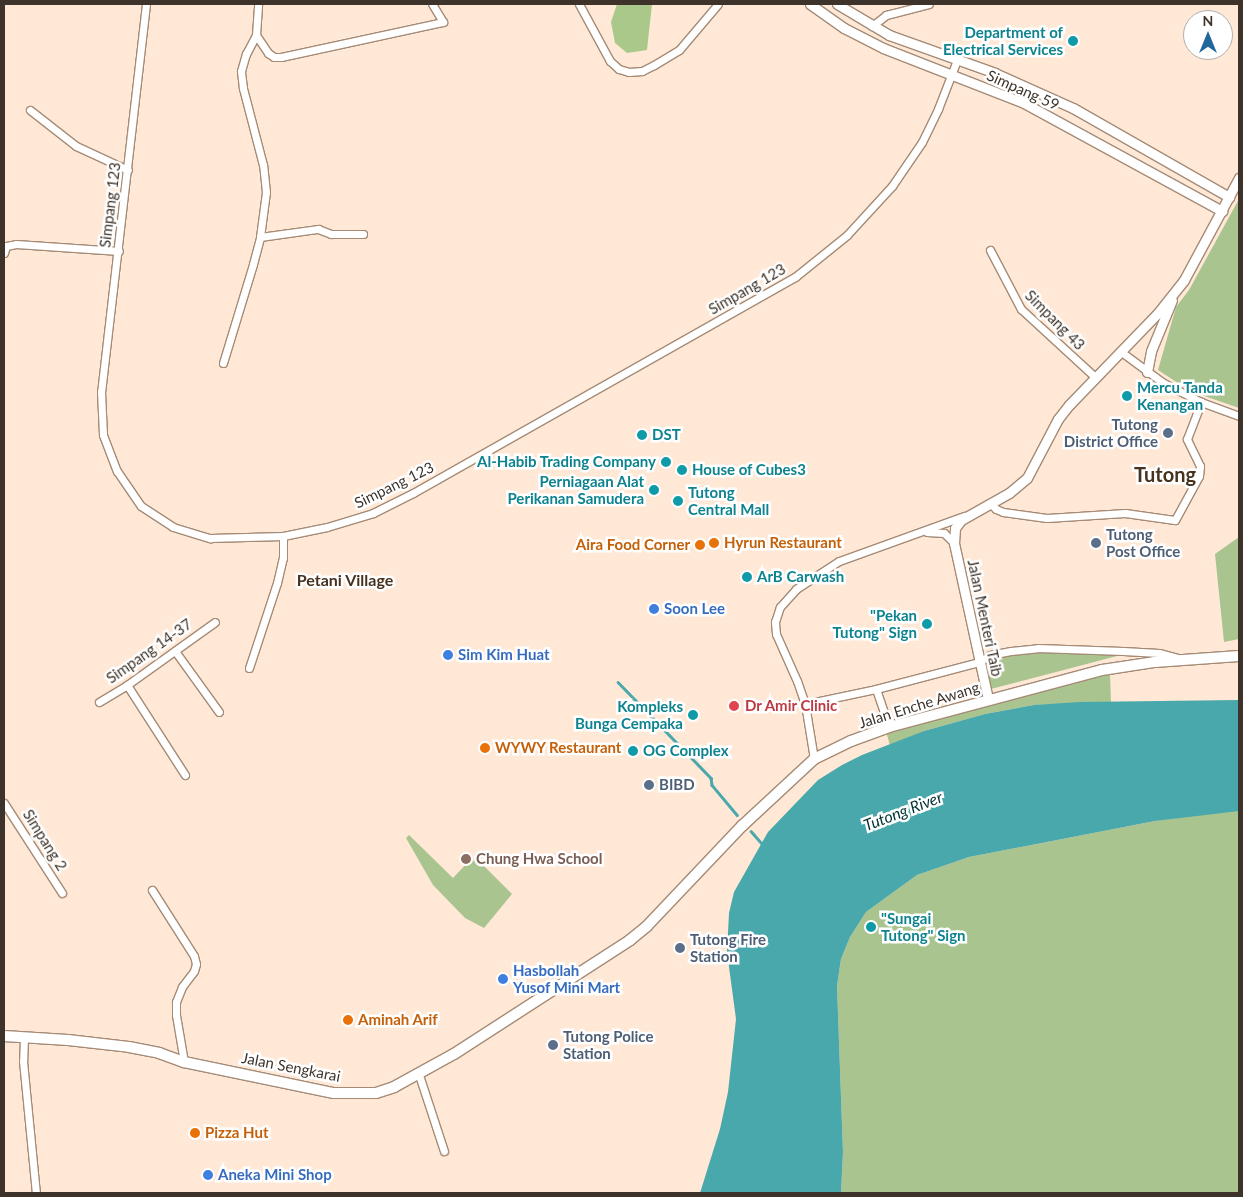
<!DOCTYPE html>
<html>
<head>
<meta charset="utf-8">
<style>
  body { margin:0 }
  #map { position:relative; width:1243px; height:1197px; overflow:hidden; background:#ffe8d6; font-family:Lato,sans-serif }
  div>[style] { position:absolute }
  .green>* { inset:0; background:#aac490 }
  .forest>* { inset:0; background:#aac88a }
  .water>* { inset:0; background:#49a8ac }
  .stream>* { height:2.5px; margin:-1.25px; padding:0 1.25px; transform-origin:1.25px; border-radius:1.25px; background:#49a8ac }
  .roads { filter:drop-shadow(1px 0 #a58b76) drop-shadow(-1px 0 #a58b76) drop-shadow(0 1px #a58b76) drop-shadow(0 -1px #a58b76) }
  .minor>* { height:7px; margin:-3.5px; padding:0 3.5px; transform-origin:3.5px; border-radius:3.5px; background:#fff }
  .tertiary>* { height:9px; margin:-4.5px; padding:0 4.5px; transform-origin:4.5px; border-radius:4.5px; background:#fff }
  .primary>* { height:10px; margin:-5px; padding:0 5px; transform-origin:5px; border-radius:5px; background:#fff }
  .dots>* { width:14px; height:14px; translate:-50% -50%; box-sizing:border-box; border:2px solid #fff; border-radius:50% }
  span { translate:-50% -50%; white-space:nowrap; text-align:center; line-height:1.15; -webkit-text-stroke:5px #fff; paint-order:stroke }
  .culture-label { font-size:15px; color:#0d838f; font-weight:700 }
  .right { translate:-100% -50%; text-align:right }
  .left { translate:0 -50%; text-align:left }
  .street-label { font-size:15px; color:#3d332a }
  .service-label { font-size:15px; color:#4e5e75; font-weight:700 }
  .food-label { font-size:15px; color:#c56008; font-weight:700 }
  .shop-label { font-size:15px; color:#366cbe; font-weight:700 }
  .health-label { font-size:15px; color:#be3a42; font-weight:700 }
  .education-label { font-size:15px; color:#785e54; font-weight:700 }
  .neighbourhood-label { font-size:16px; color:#47321f; font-weight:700 }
  .water-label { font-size:16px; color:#023234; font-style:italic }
  .district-label { font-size:20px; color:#47321f; font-weight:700 }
  .frame { position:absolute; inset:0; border:5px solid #3d332a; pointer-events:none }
  .north { position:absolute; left:1183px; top:10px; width:50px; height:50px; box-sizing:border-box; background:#fff; border:1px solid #b1adaa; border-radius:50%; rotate:0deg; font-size:14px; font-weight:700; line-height:20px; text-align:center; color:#3d332a }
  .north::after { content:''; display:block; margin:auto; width:18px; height:22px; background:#21679b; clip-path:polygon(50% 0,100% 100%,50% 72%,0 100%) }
</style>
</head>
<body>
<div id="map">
  <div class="green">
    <i style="clip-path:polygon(1239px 199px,1239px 408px,1190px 391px,1158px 370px,1176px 307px,1189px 290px)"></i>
    <i style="clip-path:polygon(1239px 537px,1239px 639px,1224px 642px,1215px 554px)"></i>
    <i style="clip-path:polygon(1037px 650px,1105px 653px,1121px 655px,987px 690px,981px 659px)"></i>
    <i style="clip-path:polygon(1110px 673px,1111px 703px,1034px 705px,985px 714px,924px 731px,890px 746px,886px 731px)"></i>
    <i style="clip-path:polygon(1225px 811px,1239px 811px,1239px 1193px,841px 1193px,843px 1152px,837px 986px,841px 959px,850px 937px,866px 912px,917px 875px,969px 857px,1155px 821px)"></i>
    <i style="clip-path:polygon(409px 835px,453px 878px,469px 861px,471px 863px,476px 858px,512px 894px,484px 928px,465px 918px,433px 885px,406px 838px)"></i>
  </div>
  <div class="forest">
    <i style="clip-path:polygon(617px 4px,652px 4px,647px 50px,627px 53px,615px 43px,611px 22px)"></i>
  </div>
  <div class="water">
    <i style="clip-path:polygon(1239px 700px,1239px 811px,1155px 821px,969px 857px,917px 875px,866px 912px,850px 937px,841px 959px,837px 986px,843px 1152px,841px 1193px,700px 1193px,720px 1129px,728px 1092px,736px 1019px,727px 952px,729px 913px,734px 892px,768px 832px,818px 780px,842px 765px,862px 755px,924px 731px,985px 714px,1034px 705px,1080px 702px)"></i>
  </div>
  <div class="stream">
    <i style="left:618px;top:682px;width:134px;rotate:45.9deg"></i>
    <i style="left:711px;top:778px;width:7px;rotate:82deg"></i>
    <i style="left:712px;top:785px;width:39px;rotate:50deg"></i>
    <i style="left:751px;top:831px;width:18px;rotate:49deg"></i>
  </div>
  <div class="roads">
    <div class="minor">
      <i style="left:146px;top:4px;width:391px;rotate:96.6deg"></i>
      <i style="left:101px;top:392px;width:43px;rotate:87.3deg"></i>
      <i style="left:103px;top:435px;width:39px;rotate:69deg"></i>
      <i style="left:117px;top:471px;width:42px;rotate:55.6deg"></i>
      <i style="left:141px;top:506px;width:38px;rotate:33deg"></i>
      <i style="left:173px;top:527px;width:39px;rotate:17deg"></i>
      <i style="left:210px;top:538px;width:73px;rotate:-1.6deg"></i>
      <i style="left:283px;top:536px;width:45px;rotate:-11.6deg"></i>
      <i style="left:327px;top:527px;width:48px;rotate:-16.9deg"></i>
      <i style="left:373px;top:513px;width:45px;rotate:-26.6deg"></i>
      <i style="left:413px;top:493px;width:439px;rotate:-29.5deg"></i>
      <i style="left:795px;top:277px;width:67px;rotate:-38.9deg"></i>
      <i style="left:847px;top:235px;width:67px;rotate:-47.4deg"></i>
      <i style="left:892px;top:186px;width:53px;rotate:-55.7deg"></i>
      <i style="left:922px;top:142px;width:37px;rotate:-64deg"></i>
      <i style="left:938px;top:109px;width:53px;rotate:-68.8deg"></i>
      <i style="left:579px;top:4px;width:65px;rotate:61.5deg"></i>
      <i style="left:610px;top:61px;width:12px;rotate:42deg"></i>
      <i style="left:619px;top:69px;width:10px;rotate:17deg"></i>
      <i style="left:629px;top:72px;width:13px;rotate:-4deg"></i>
      <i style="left:642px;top:71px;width:13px;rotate:-27deg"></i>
      <i style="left:654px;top:65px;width:29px;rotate:-31deg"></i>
      <i style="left:679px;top:50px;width:60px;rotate:-49.7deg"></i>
      <i style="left:872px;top:26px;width:18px;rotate:-38deg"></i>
      <i style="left:886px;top:15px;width:44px;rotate:-14.3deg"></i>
      <i style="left:256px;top:35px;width:22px;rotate:56deg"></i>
      <i style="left:268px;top:53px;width:7px;rotate:34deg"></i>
      <i style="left:274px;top:57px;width:7px"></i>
      <i style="left:281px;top:57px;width:166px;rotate:-12.2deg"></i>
      <i style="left:443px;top:22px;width:21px;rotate:-121deg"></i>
      <i style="left:30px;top:110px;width:58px;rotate:38deg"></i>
      <i style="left:76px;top:146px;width:57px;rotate:24.8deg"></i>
      <i style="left:260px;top:237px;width:59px;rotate:-7.9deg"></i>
      <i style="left:318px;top:229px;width:14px;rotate:21deg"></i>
      <i style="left:331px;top:234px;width:32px"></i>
      <i style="left:990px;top:250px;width:67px;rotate:62.3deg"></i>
      <i style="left:1021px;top:309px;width:100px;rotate:42.6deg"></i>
      <i style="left:4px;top:253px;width:7px;rotate:-74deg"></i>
      <i style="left:6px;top:246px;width:10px;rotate:-11deg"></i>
      <i style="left:16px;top:244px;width:103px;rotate:3.9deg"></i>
      <i style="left:1120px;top:351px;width:52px;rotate:36.4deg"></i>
      <i style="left:1162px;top:382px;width:44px;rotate:27.1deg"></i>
      <i style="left:1201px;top:402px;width:40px;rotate:20.2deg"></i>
      <i style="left:223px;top:363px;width:103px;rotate:-73.1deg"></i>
      <i style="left:253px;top:264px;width:28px;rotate:-75deg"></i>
      <i style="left:260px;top:237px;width:45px;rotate:-82.4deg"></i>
      <i style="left:266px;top:192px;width:27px;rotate:-96deg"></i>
      <i style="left:263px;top:165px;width:80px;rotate:-104.6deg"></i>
      <i style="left:243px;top:88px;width:17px;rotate:-97deg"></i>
      <i style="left:241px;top:71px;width:18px;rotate:-74deg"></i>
      <i style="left:246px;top:54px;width:21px;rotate:-62deg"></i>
      <i style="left:256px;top:35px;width:31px;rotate:-86deg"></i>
      <i style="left:990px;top:503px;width:8px;rotate:45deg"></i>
      <i style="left:996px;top:509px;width:8px;rotate:23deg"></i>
      <i style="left:1003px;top:512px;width:44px;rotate:7.8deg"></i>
      <i style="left:1047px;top:518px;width:78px;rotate:-3.7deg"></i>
      <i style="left:1125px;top:513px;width:50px;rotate:8deg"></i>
      <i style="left:1175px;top:520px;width:50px;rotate:-61.4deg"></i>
      <i style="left:1199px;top:476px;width:10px;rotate:-84deg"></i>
      <i style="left:1200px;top:466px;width:30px;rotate:-116deg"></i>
      <i style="left:1187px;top:439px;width:40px;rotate:-69deg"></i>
      <i style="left:927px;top:532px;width:17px;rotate:3deg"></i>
      <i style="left:944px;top:533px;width:14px;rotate:45deg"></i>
      <i style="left:175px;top:651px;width:75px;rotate:54.2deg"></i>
      <i style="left:249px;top:668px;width:89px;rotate:-71.8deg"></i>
      <i style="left:277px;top:583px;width:26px;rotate:-77deg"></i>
      <i style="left:283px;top:558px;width:22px;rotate:-90deg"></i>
      <i style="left:127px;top:685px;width:107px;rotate:57.2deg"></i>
      <i style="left:876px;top:689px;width:40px;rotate:71.1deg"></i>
      <i style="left:99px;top:702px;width:33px;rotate:-31deg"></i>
      <i style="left:127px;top:685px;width:108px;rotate:-35.6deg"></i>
      <i style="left:805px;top:704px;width:73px;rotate:-11.9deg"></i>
      <i style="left:876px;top:689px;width:106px;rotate:-14.7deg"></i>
      <i style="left:979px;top:662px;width:13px;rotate:-32deg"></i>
      <i style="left:990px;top:655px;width:21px;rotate:-11deg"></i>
      <i style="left:1011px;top:651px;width:27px;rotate:-6deg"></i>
      <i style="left:1038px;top:648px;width:85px;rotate:2deg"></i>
      <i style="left:1123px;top:651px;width:36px;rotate:3deg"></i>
      <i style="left:1159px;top:653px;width:20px;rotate:15deg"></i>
      <i style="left:814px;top:759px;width:56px;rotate:-99.3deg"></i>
      <i style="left:805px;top:704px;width:24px;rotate:-109deg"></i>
      <i style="left:797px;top:681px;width:51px;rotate:-114.1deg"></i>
      <i style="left:776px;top:634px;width:12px;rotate:-95deg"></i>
      <i style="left:775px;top:622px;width:16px;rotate:-72deg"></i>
      <i style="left:780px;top:607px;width:24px;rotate:-48deg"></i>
      <i style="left:796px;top:589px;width:51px;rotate:-33.1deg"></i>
      <i style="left:839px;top:561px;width:133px;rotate:-19.8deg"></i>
      <i style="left:4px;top:803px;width:107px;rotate:57.2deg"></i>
      <i style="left:152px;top:890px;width:78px;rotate:57.5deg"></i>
      <i style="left:194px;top:956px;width:8px;rotate:76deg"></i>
      <i style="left:196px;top:964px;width:7px;rotate:106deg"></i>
      <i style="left:194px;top:971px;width:20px;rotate:127deg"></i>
      <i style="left:182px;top:987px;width:16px;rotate:112deg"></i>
      <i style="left:176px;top:1002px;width:13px;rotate:90deg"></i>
      <i style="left:176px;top:1015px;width:48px;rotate:80.3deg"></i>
      <i style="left:24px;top:1037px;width:24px;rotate:92deg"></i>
      <i style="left:23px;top:1061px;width:133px;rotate:84.4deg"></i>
      <i style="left:419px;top:1075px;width:80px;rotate:71.8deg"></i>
    </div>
    <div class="tertiary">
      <i style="left:810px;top:4px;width:42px;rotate:35.2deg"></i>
      <i style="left:844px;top:28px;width:44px;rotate:27.1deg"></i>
      <i style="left:883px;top:48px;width:151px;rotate:21.3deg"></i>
      <i style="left:1024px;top:103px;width:226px;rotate:28.6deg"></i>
      <i style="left:837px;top:4px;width:61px;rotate:30.8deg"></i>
      <i style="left:889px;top:35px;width:113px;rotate:19.7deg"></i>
      <i style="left:995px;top:73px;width:85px;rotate:24.2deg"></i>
      <i style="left:1073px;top:108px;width:180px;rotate:29.7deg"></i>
      <i style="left:1147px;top:372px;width:21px;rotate:-79deg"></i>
      <i style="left:1151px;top:351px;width:55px;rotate:-67.6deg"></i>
      <i style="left:988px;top:699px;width:160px;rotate:-102.3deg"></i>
      <i style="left:954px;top:543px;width:15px;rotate:-86deg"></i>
      <i style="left:955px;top:528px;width:10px;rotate:-53deg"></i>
      <i style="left:961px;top:520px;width:55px;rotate:-29.4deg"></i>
      <i style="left:1009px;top:493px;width:23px;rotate:-40deg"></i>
      <i style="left:1027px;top:478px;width:67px;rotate:-62.3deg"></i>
      <i style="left:1058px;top:419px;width:18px;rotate:-52deg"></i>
      <i style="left:1069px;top:405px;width:127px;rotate:-46deg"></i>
      <i style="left:1157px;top:314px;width:43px;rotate:-51.5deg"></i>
      <i style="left:1184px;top:280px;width:116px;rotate:-61.7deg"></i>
    </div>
    <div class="primary">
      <i style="left:4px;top:1036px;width:64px;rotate:3.6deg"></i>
      <i style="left:68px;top:1040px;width:61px;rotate:6.5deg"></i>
      <i style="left:129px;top:1047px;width:31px;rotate:11deg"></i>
      <i style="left:159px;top:1053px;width:27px;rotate:20deg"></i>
      <i style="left:184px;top:1062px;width:153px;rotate:11.7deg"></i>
      <i style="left:334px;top:1093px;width:42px"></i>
      <i style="left:376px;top:1093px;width:19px;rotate:-18deg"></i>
      <i style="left:394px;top:1087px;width:68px;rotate:-28.8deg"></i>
      <i style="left:454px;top:1054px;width:210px;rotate:-32.9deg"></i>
      <i style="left:630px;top:940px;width:22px;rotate:-39deg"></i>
      <i style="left:647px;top:926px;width:138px;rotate:-46.5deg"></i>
      <i style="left:742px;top:826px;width:98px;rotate:-42.9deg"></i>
      <i style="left:814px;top:759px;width:41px;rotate:-25.9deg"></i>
      <i style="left:851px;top:741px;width:40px;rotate:-20.2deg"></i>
      <i style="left:889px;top:727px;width:220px;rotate:-15deg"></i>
      <i style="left:1102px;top:670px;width:54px;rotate:-8.6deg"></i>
      <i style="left:1155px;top:662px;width:84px;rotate:-4.1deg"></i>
    </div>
  </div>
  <div class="dots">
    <i style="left:1073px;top:41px;background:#0f9aa8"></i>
    <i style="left:1127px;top:396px;background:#0f9aa8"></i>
    <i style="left:1168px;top:433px;background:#5c6f8a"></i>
    <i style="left:642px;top:435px;background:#0f9aa8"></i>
    <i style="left:666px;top:462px;background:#0f9aa8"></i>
    <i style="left:682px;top:470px;background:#0f9aa8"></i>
    <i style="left:654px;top:490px;background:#0f9aa8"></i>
    <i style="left:678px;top:501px;background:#0f9aa8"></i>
    <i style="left:714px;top:543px;background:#e8710a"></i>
    <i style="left:1096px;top:543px;background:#5c6f8a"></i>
    <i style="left:700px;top:545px;background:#e8710a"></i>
    <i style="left:747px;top:577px;background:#0f9aa8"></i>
    <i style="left:654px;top:609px;background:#3f7fe0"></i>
    <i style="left:927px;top:624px;background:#0f9aa8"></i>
    <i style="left:448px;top:655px;background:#3f7fe0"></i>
    <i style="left:734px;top:706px;background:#e0444e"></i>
    <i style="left:693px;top:715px;background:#0f9aa8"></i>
    <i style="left:485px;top:748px;background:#e8710a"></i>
    <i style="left:633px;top:751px;background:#0f9aa8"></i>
    <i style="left:649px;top:785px;background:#5c6f8a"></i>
    <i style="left:466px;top:859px;background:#8d6e63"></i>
    <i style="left:871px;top:927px;background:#0f9aa8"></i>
    <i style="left:680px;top:948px;background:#5c6f8a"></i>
    <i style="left:503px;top:979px;background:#3f7fe0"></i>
    <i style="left:348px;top:1020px;background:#e8710a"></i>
    <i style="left:553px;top:1045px;background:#5c6f8a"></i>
    <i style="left:195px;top:1133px;background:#e8710a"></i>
    <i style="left:208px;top:1175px;background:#3f7fe0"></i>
  </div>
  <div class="culture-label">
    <span class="right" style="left:1063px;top:41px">Department of<br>Electrical Services</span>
    <span class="left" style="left:1137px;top:396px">Mercu Tanda<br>Kenangan</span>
    <span class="left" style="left:652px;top:435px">DST</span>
    <span class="right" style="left:656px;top:462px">Al-Habib Trading Company</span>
    <span class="left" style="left:692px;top:470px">House of Cubes3</span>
    <span class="right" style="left:644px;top:490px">Perniagaan Alat<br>Perikanan Samudera</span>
    <span class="left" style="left:688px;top:501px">Tutong<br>Central Mall</span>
    <span class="left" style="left:757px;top:577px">ArB Carwash</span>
    <span class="right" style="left:917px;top:624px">"Pekan<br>Tutong" Sign</span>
    <span class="right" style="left:683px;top:715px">Kompleks<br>Bunga Cempaka</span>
    <span class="left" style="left:643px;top:751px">OG Complex</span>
    <span class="left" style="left:881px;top:927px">"Sungai<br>Tutong" Sign</span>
  </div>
  <div class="street-label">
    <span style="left:1023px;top:90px;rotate:24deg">Simpang 59</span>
    <span style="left:110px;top:205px;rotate:-83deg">Simpang 123</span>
    <span style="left:747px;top:289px;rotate:-30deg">Simpang 123</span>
    <span style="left:1055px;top:320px;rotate:45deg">Simpang 43</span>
    <span style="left:394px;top:485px;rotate:-26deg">Simpang 123</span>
    <span style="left:985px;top:618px;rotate:78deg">Jalan Menteri Taib</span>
    <span style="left:149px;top:651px;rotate:-35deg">Simpang 14-37</span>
    <span style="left:919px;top:705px;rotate:-17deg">Jalan Enche Awang</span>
    <span style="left:45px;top:840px;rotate:58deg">Simpang 2</span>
    <span style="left:291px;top:1067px;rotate:11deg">Jalan Sengkarai</span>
  </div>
  <div class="service-label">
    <span class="right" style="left:1158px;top:433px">Tutong<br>District Office</span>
    <span class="left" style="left:1106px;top:543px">Tutong<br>Post Office</span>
    <span class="left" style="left:659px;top:785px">BIBD</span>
    <span class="left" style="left:690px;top:948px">Tutong Fire<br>Station</span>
    <span class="left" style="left:563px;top:1045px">Tutong Police<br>Station</span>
  </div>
  <div class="food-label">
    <span class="left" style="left:724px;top:543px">Hyrun Restaurant</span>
    <span class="right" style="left:690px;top:545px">Aira Food Corner</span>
    <span class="left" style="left:495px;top:748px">WYWY Restaurant</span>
    <span class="left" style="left:358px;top:1020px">Aminah Arif</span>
    <span class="left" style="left:205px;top:1133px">Pizza Hut</span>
  </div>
  <div class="shop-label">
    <span class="left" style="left:664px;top:609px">Soon Lee</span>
    <span class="left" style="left:458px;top:655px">Sim Kim Huat</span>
    <span class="left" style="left:513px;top:979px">Hasbollah<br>Yusof Mini Mart</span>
    <span class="left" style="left:218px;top:1175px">Aneka Mini Shop</span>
  </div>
  <div class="health-label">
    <span class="left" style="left:745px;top:706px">Dr Amir Clinic</span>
  </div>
  <div class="education-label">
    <span class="left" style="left:476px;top:859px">Chung Hwa School</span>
  </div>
  <div class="neighbourhood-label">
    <span style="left:345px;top:580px">Petani Village</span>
  </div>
  <div class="water-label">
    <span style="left:903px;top:811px;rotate:-21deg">Tutong River</span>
  </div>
  <div class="district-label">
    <span style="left:1165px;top:474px">Tutong</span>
  </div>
  <div class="frame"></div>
  <div class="north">N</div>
</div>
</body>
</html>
